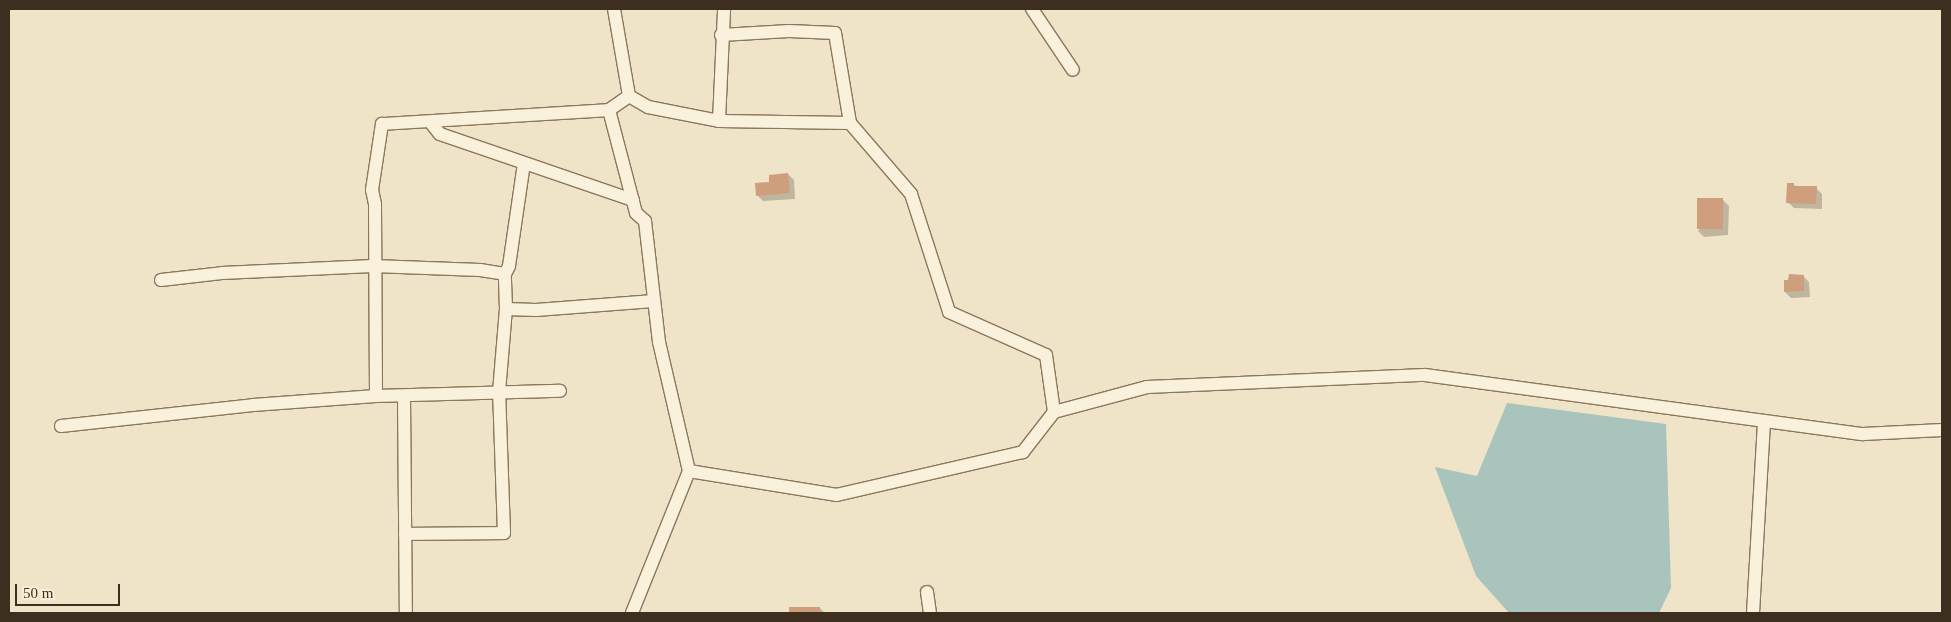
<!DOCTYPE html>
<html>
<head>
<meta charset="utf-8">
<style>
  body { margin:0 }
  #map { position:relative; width:1951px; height:622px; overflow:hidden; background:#f0e4c8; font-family:Georgia,serif }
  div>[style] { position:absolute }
  .water>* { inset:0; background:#a9c4bc }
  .shadow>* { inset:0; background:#0003 }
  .building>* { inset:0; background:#cf9f7d; transform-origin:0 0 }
  .roads { filter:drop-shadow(1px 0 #8d765c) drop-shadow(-1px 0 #8d765c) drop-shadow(0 1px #8d765c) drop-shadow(0 -1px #8d765c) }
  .minor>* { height:12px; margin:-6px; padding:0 6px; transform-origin:6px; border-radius:6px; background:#faf1dc }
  span { translate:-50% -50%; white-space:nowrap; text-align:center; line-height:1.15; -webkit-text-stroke:5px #f7eed8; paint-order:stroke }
  .frame { position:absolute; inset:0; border:10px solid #3d2e20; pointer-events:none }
  .scale { position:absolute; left:15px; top:584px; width:105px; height:22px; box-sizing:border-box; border:2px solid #3d2e20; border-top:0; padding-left:6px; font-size:15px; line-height:18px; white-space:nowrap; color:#3d2e20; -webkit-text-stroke:4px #f7eed8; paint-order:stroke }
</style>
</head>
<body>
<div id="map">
  <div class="water">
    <i style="clip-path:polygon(1507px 403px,1666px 424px,1671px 588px,1659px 613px,1509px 613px,1476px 576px,1435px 467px,1477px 476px)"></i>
  </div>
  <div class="shadow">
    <i style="clip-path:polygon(788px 174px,794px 180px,795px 199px,763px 201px,757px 195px)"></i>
    <i style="clip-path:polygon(1793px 184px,1797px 187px,1816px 188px,1822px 194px,1822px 209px,1794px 208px,1788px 202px)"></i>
    <i style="clip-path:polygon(1723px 200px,1729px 206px,1728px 235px,1704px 237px,1698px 231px)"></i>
    <i style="clip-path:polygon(1803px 276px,1809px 282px,1810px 297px,1791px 298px,1785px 292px,1790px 281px)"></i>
    <i style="clip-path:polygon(790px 608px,820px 608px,825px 613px,791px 613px)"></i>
  </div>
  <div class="building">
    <i style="clip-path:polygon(788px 173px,790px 193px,756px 196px,755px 183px,769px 182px,769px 175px)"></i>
    <i style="clip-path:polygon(1787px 183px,1794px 183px,1794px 186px,1817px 186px,1816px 204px,1786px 203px)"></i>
    <i style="left:1723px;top:198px;width:31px;height:26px;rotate:90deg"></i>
    <i style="clip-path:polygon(1789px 274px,1804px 275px,1804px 291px,1784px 292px,1784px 280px,1788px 280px)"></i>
    <i style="left:789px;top:607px;width:31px;height:6px"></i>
  </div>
  <div class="roads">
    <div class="minor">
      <i style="left:614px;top:9px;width:88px;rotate:80.2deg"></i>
      <i style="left:629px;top:96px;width:24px;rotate:145deg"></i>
      <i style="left:609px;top:110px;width:106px;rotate:75.3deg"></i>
      <i style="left:636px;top:213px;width:12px;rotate:42deg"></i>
      <i style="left:645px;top:221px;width:122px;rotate:83.4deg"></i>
      <i style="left:659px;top:342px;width:132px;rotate:76.9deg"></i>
      <i style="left:689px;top:471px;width:153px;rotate:111.9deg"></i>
      <i style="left:1032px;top:9px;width:73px;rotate:56.1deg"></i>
      <i style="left:721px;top:35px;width:68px;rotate:-3.4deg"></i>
      <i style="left:789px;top:31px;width:46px;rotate:2.5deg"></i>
      <i style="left:835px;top:33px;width:91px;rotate:80.5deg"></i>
      <i style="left:629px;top:96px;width:22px;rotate:30deg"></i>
      <i style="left:648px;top:107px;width:72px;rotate:11.2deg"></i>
      <i style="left:719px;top:121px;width:131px;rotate:0.9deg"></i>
      <i style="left:850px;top:123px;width:94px;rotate:49.3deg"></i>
      <i style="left:911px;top:194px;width:124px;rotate:72.1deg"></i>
      <i style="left:949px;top:312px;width:106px;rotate:23.9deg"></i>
      <i style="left:1046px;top:355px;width:58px;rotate:82deg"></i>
      <i style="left:1054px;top:412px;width:51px;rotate:127.8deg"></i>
      <i style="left:1023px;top:452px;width:191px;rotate:167deg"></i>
      <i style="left:837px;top:495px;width:150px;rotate:-170.8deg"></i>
      <i style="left:719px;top:121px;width:112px;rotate:-87.4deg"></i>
      <i style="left:431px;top:123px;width:14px;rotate:51deg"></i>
      <i style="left:440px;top:134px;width:204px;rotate:18.9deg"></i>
      <i style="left:161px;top:280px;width:61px;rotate:-6.5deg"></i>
      <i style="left:222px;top:273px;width:151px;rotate:-2.7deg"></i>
      <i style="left:373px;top:266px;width:107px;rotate:2.1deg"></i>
      <i style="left:480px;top:270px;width:25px;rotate:9deg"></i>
      <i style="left:506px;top:309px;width:30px;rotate:2deg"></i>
      <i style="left:536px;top:310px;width:118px;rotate:-4.4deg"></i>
      <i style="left:376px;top:396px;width:192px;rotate:-90.3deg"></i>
      <i style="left:375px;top:204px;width:14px;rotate:-102deg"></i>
      <i style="left:372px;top:190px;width:67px;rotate:-81.4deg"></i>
      <i style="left:382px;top:124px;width:227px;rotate:-3.5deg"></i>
      <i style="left:404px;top:398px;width:215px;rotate:89.5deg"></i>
      <i style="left:1054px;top:412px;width:96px;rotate:-15deg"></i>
      <i style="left:1147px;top:387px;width:278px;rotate:-2.5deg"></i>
      <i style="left:1425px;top:375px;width:442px;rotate:7.7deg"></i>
      <i style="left:1863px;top:434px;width:79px;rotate:-2.9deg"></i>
      <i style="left:61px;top:426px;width:193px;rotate:-6.2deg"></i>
      <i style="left:253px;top:405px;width:123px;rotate:-4.2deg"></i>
      <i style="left:376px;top:396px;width:184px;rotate:-1.6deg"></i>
      <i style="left:405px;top:534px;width:99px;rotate:-0.6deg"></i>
      <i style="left:504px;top:533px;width:141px;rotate:-92deg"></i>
      <i style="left:499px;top:392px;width:83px;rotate:-85.2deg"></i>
      <i style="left:506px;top:309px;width:35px;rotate:-92deg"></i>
      <i style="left:505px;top:274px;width:9px;rotate:-63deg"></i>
      <i style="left:509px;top:266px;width:104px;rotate:-81.7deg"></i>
      <i style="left:927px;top:592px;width:21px;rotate:82deg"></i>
      <i style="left:1753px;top:613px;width:191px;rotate:-86.7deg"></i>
    </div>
  </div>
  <div class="frame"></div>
  <div class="scale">50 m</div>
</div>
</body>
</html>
